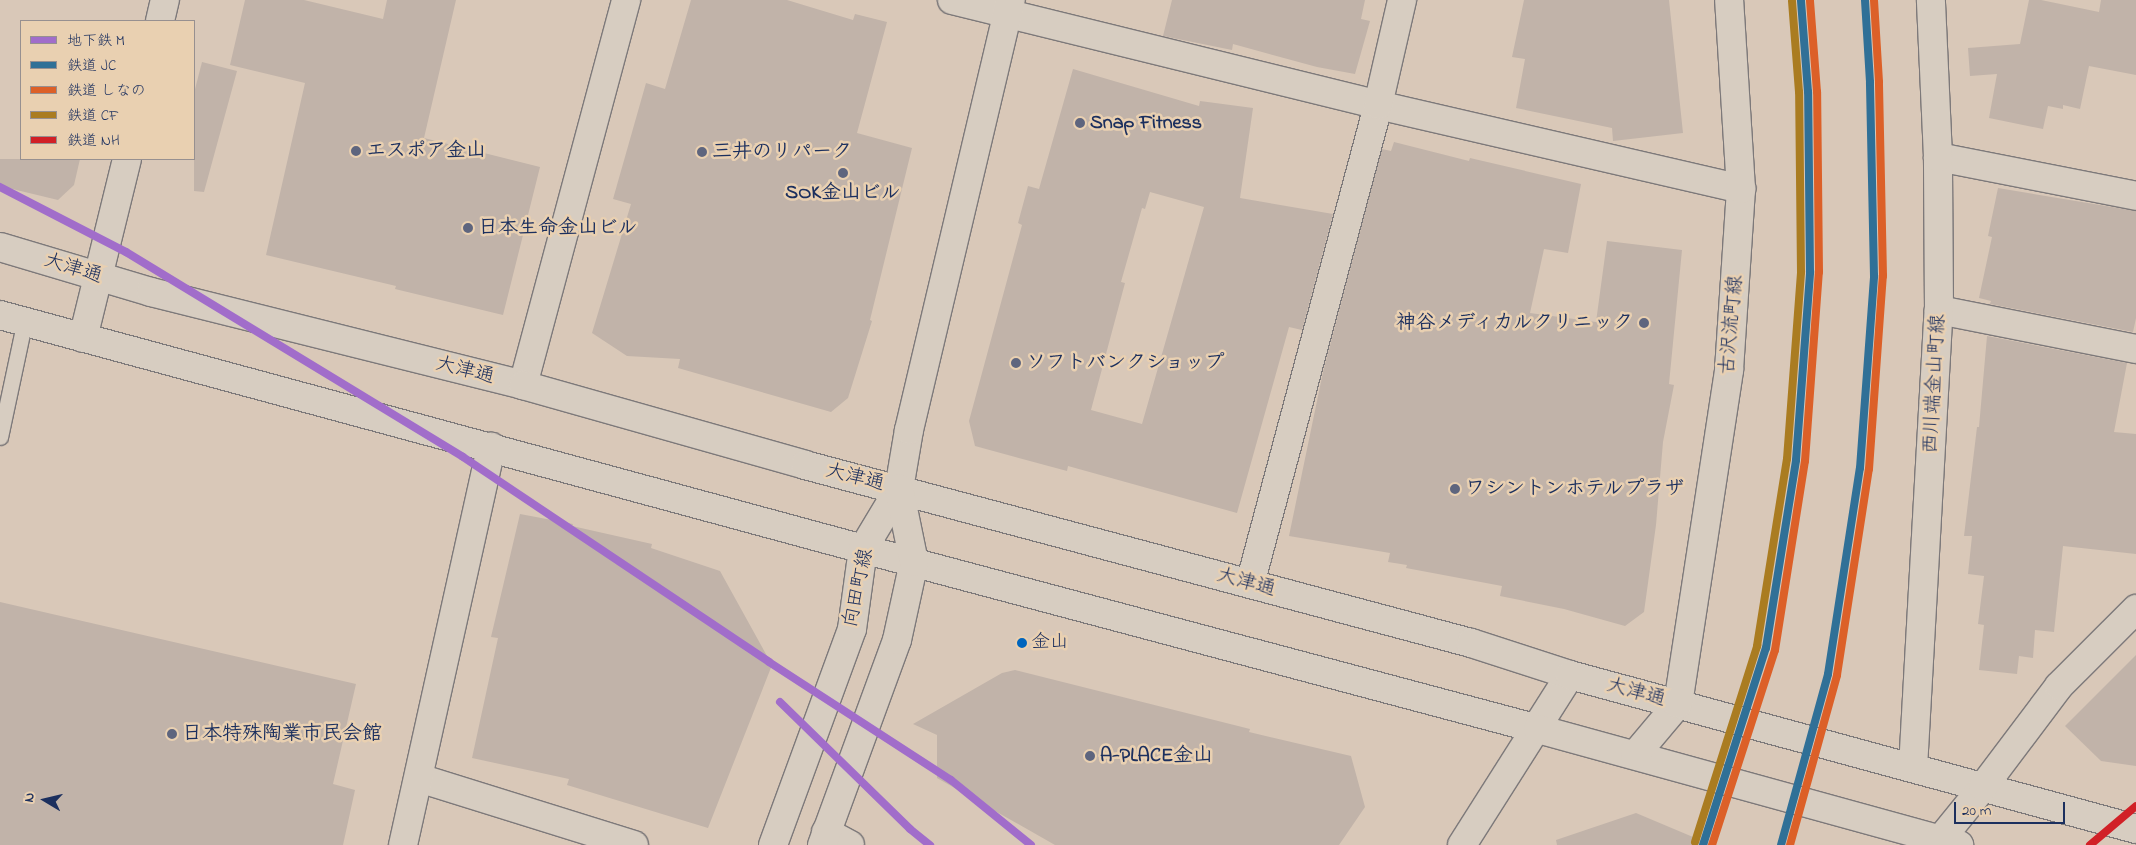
<!DOCTYPE html>
<html>
<head>
<meta charset="utf-8">
<style>
  body { margin:0 }
  #map { position:relative; width:2136px; height:845px; overflow:hidden; background:#d9c8b8; font-family:"Indie Flower","Klee One",sans-serif }
  div>[style] { position:absolute }
  .building>* { inset:0; background:#c1b3a9 }
  .roads { filter:drop-shadow(1px 0 #7d797a) drop-shadow(-1px 0 #7d797a) drop-shadow(0 1px #7d797a) drop-shadow(0 -1px #7d797a) }
  .service>* { height:15px; margin:-7.5px; padding:0 7.5px; transform-origin:7.5px; border-radius:7.5px; background:#d7cdc1 }
  .minor>* { height:28px; margin:-14px; padding:0 14px; transform-origin:14px; border-radius:14px; background:#d7cdc1 }
  .tertiary>* { height:28px; margin:-14px; padding:0 14px; transform-origin:14px; border-radius:14px; background:#d7cdc1 }
  .rail-1>* { height:8px; margin:-4px; padding:0 4px; transform-origin:4px; border-radius:4px; background:#307097 }
  .rail-2>* { height:8px; margin:-4px; padding:0 4px; transform-origin:4px; border-radius:4px; background:#dc6028 }
  .rail-3>* { height:8px; margin:-4px; padding:0 4px; transform-origin:4px; border-radius:4px; background:#aa7c21 }
  .rail-4>* { height:8px; margin:-4px; padding:0 4px; transform-origin:4px; border-radius:4px; background:#d12027 }
  .metro-1>* { height:8px; margin:-4px; padding:0 4px; transform-origin:4px; border-radius:4px; background:#a16dca }
  .dots>* { width:14px; height:14px; translate:-50% -50%; box-sizing:border-box; border:2px solid #e9d0b1; border-radius:50% }
  span { translate:-50% -50%; white-space:nowrap; text-align:center; line-height:1.15; -webkit-text-stroke:5px #e9d0b1; paint-order:stroke }
  .bus-label { font-size:19px; color:#1b2f5e }
  .left { translate:0 -50%; text-align:left }
  .poi-label { font-size:20px; color:#1b2f5e; font-weight:700 }
  .right { translate:-100% -50%; text-align:right }
  .street-label { font-size:20px; color:#1b2f5e }
  .legend { position:absolute; left:20px; top:20px; width:175px; height:140px; box-sizing:border-box; background:#e9d0b1; border:1px solid #979090; margin:0; padding:6px 9px; list-style:none; font-size:15px; color:#1b2f5e }
  .legend li { display:flex; align-items:center; gap:10px; height:25px }
  .legend b { width:25px; border:1px solid #979090 }
  .north { position:absolute; left:20px; top:775px; width:50px; height:50px; -webkit-text-stroke:4px #e9d0b1; paint-order:stroke; rotate:279deg; font-size:14px; font-weight:700; line-height:20px; text-align:center; color:#1b2f5e }
  .north::after { content:''; display:block; margin:auto; width:18px; height:22px; background:#1b2f5e; clip-path:polygon(50% 0,100% 100%,50% 72%,0 100%) }
  .scale { position:absolute; left:1954px; top:802px; width:111px; height:22px; box-sizing:border-box; border:2px solid #1b2f5e; border-top:0; padding-left:6px; font-size:15px; line-height:18px; white-space:nowrap; color:#1b2f5e; -webkit-text-stroke:4px #e9d0b1; paint-order:stroke }
</style>
</head>
<body>
<div id="map">
  <div class="building">
    <i style="clip-path:polygon(245px 0,304px 0,383px 19px,387px 0,456px 0,424px 138px,540px 167px,503px 315px,395px 289px,396px 286px,266px 255px,305px 83px,230px 65px)"></i>
    <i style="clip-path:polygon(691px 0,787px 0,853px 20px,855px 14px,887px 22px,857px 133px,912px 148px,870px 320px,872px 321px,848px 398px,831px 412px,678px 368px,680px 359px,627px 356px,592px 333px,631px 204px,613px 199px,646px 83px,665px 89px)"></i>
    <i style="clip-path:polygon(1172px 0,1365px 0,1361px 19px,1370px 21px,1355px 74px,1317px 67px,1233px 44px,1232px 50px,1163px 36px)"></i>
    <i style="clip-path:polygon(1524px 0,1669px 0,1683px 133px,1613px 141px,1612px 128px,1516px 108px,1525px 59px,1512px 57px)"></i>
    <i style="clip-path:polygon(2029px 0,2041px 0,2099px 12px,2101px 0,2136px 0,2136px 75px,2089px 66px,2080px 109px,2063px 105px,2063px 109px,2048px 106px,2043px 129px,1989px 118px,1997px 74px,1970px 76px,1968px 48px,2020px 44px)"></i>
    <i style="clip-path:polygon(202px 62px,237px 71px,204px 192px,194px 191px,194px 93px)"></i>
    <i style="clip-path:polygon(evenodd,1073px 69px,1199px 106px,1200px 101px,1253px 108px,1240px 198px,1333px 214px,1302px 330px,1289px 327px,1237px 513px,1068px 466px,1067px 471px,975px 446px,969px 421px,1022px 225px,1018px 223px,1028px 186px,1039px 189px,1073px 69px,1150px 192px,1204px 207px,1142px 424px,1091px 410px,1125px 283px,1121px 282px,1142px 208px,1145px 209px,1150px 192px)"></i>
    <i style="clip-path:polygon(1394px 142px,1469px 161px,1470px 158px,1581px 184px,1568px 253px,1544px 249px,1530px 313px,1596px 322px,1607px 241px,1682px 250px,1669px 384px,1674px 385px,1663px 442px,1656px 525px,1644px 612px,1625px 626px,1564px 609px,1500px 596px,1502px 586px,1406px 568px,1407px 565px,1388px 562px,1390px 553px,1289px 536px,1323px 372px,1382px 149px,1391px 151px)"></i>
    <i style="clip-path:polygon(0 159px,80px 159px,74px 185px,58px 200px,0 186px)"></i>
    <i style="clip-path:polygon(1998px 188px,2136px 211px,2136px 318px,2133px 332px,1990px 304px,1991px 301px,1979px 298px,1992px 237px,1988px 236px)"></i>
    <i style="clip-path:polygon(1987px 336px,2127px 363px,2114px 432px,2136px 434px,2136px 554px,2063px 546px,2054px 632px,2035px 630px,2033px 658px,2019px 656px,2017px 674px,1979px 670px,1984px 625px,1978px 624px,1984px 576px,1968px 574px,1972px 536px,1964px 536px,1977px 427px,1979px 427px)"></i>
    <i style="clip-path:polygon(520px 514px,573px 524px,572px 526px,652px 544px,651px 548px,720px 571px,772px 665px,708px 828px,567px 785px,569px 779px,472px 758px,498px 638px,491px 637px)"></i>
    <i style="clip-path:polygon(0 602px,356px 684px,333px 784px,355px 790px,343px 845px,0 845px)"></i>
    <i style="clip-path:polygon(2136px 655px,2136px 766px,2101px 761px,2065px 726px)"></i>
    <i style="clip-path:polygon(1015px 670px,1250px 729px,1249px 732px,1351px 756px,1365px 807px,1339px 845px,1055px 845px,937px 778px,937px 735px,913px 724px,1002px 673px)"></i>
    <i style="clip-path:polygon(1636px 813px,1712px 845px,1557px 845px,1556px 840px)"></i>
  </div>
  <div class="roads">
    <div class="service">
      <i style="left:0;top:437px;width:116px;rotate:-78deg"></i>
    </div>
    <div class="minor">
      <i style="left:952px;top:0;width:439px;rotate:13.8deg"></i>
      <i style="left:1378px;top:105px;width:373px;rotate:13deg"></i>
      <i style="left:160px;top:21px;width:22px;rotate:-77deg"></i>
      <i style="left:1938px;top:157px;width:202px;rotate:11.1deg"></i>
      <i style="left:1939px;top:310px;width:201px;rotate:11.2deg"></i>
      <i style="left:83px;top:338px;width:184px;rotate:-76.2deg"></i>
      <i style="left:523px;top:385px;width:399px;rotate:-75deg"></i>
      <i style="left:1250px;top:584px;width:496px;rotate:-75deg"></i>
      <i style="left:1378px;top:105px;width:108px;rotate:-77.1deg"></i>
      <i style="left:1913px;top:768px;width:459px;rotate:-86.8deg"></i>
      <i style="left:1939px;top:310px;width:153px;rotate:-90.4deg"></i>
      <i style="left:1938px;top:157px;width:157px;rotate:-92.6deg"></i>
      <i style="left:419px;top:778px;width:225px;rotate:17.3deg"></i>
      <i style="left:826px;top:832px;width:27px;rotate:28deg"></i>
      <i style="left:403px;top:845px;width:408px;rotate:-77.5deg"></i>
      <i style="left:1462px;top:845px;width:201px;rotate:-57.6deg"></i>
    </div>
    <div class="tertiary">
      <i style="left:0;top:247px;width:158px;rotate:16.6deg"></i>
      <i style="left:151px;top:292px;width:383px;rotate:14deg"></i>
      <i style="left:523px;top:385px;width:293px;rotate:15.8deg"></i>
      <i style="left:805px;top:465px;width:689px;rotate:14.96deg"></i>
      <i style="left:1471px;top:643px;width:104px;rotate:17.9deg"></i>
      <i style="left:1570px;top:675px;width:587px;rotate:15.22deg"></i>
      <i style="left:0;top:315px;width:894px;rotate:15.17deg"></i>
      <i style="left:863px;top:549px;width:699px;rotate:14.93deg"></i>
      <i style="left:1538px;top:729px;width:437px;rotate:15.4deg"></i>
      <i style="left:1635px;top:755px;width:67px;rotate:-49.9deg"></i>
      <i style="left:1678px;top:704px;width:338px;rotate:-81.3deg"></i>
      <i style="left:1729px;top:370px;width:181px;rotate:-86.2deg"></i>
      <i style="left:1741px;top:189px;width:189px;rotate:-93.6deg"></i>
      <i style="left:1940px;top:840px;width:68px;rotate:-50.9deg"></i>
      <i style="left:1983px;top:787px;width:126px;rotate:-53deg"></i>
      <i style="left:2059px;top:686px;width:109px;rotate:-45deg"></i>
      <i style="left:773px;top:845px;width:230px;rotate:-69.9deg"></i>
      <i style="left:852px;top:629px;width:81px;rotate:-82.2deg"></i>
      <i style="left:863px;top:549px;width:70px;rotate:-59deg"></i>
      <i style="left:899px;top:489px;width:60px;rotate:-80.4deg"></i>
      <i style="left:909px;top:430px;width:442px;rotate:-76.7deg"></i>
      <i style="left:822px;top:845px;width:218px;rotate:-69.9deg"></i>
      <i style="left:897px;top:640px;width:80px;rotate:-77.7deg"></i>
      <i style="left:914px;top:562px;width:75px;rotate:-101.6deg"></i>
    </div>
  </div>
  <div class="rail-1">
    <i style="left:1703px;top:845px;width:207px;rotate:-72.3deg"></i>
    <i style="left:1766px;top:648px;width:190px;rotate:-80.9deg"></i>
    <i style="left:1796px;top:460px;width:189px;rotate:-85.7deg"></i>
    <i style="left:1810px;top:272px;width:180px;rotate:-90.6deg"></i>
    <i style="left:1808px;top:92px;width:92px;rotate:-94.4deg"></i>
    <i style="left:1781px;top:845px;width:177px;rotate:-74.6deg"></i>
    <i style="left:1828px;top:674px;width:208px;rotate:-81.2deg"></i>
    <i style="left:1860px;top:468px;width:193px;rotate:-85.8deg"></i>
    <i style="left:1874px;top:276px;width:194px;rotate:-91.2deg"></i>
    <i style="left:1870px;top:82px;width:82px;rotate:-93.5deg"></i>
  </div>
  <div class="rail-2">
    <i style="left:1712px;top:845px;width:205px;rotate:-72.1deg"></i>
    <i style="left:1775px;top:650px;width:191px;rotate:-81deg"></i>
    <i style="left:1805px;top:461px;width:190px;rotate:-85.8deg"></i>
    <i style="left:1819px;top:272px;width:180px;rotate:-90.6deg"></i>
    <i style="left:1817px;top:92px;width:92px;rotate:-94.4deg"></i>
    <i style="left:1790px;top:845px;width:176px;rotate:-74.5deg"></i>
    <i style="left:1837px;top:675px;width:208px;rotate:-81.2deg"></i>
    <i style="left:1869px;top:469px;width:194px;rotate:-85.9deg"></i>
    <i style="left:1883px;top:276px;width:194px;rotate:-91.2deg"></i>
    <i style="left:1879px;top:82px;width:82px;rotate:-93.5deg"></i>
  </div>
  <div class="rail-3">
    <i style="left:1695px;top:842px;width:206px;rotate:-72.4deg"></i>
    <i style="left:1757px;top:646px;width:189px;rotate:-80.9deg"></i>
    <i style="left:1787px;top:459px;width:188px;rotate:-85.7deg"></i>
    <i style="left:1801px;top:272px;width:180px;rotate:-90.6deg"></i>
    <i style="left:1799px;top:92px;width:91px;rotate:-94.4deg"></i>
  </div>
  <div class="rail-4">
    <i style="left:2090px;top:845px;width:60px;rotate:-40.3deg"></i>
  </div>
  <div class="metro-1">
    <i style="left:0;top:187px;width:142px;rotate:27.3deg"></i>
    <i style="left:126px;top:252px;width:394px;rotate:31.3deg"></i>
    <i style="left:463px;top:457px;width:368px;rotate:33.8deg"></i>
    <i style="left:769px;top:662px;width:217px;rotate:33deg"></i>
    <i style="left:951px;top:780px;width:103px;rotate:39.1deg"></i>
    <i style="left:780px;top:702px;width:182px;rotate:44.3deg"></i>
    <i style="left:910px;top:829px;width:26px;rotate:39deg"></i>
  </div>
  <div class="dots">
    <i style="left:1080px;top:123px;background:#5e657e"></i>
    <i style="left:356px;top:151px;background:#5e657e"></i>
    <i style="left:702px;top:152px;background:#5e657e"></i>
    <i style="left:843px;top:173px;background:#5e657e"></i>
    <i style="left:468px;top:228px;background:#5e657e"></i>
    <i style="left:1644px;top:323px;background:#5e657e"></i>
    <i style="left:1016px;top:363px;background:#5e657e"></i>
    <i style="left:1455px;top:489px;background:#5e657e"></i>
    <i style="left:1022px;top:643px;background:#0065bd"></i>
    <i style="left:172px;top:734px;background:#5e657e"></i>
    <i style="left:1090px;top:756px;background:#5e657e"></i>
  </div>
  <div class="bus-label">
    <span class="left" style="left:1031px;top:643px">金山</span>
  </div>
  <div class="poi-label">
    <span class="left" style="left:1090px;top:123px">Snap Fitness</span>
    <span class="left" style="left:366px;top:151px">エスポア金山</span>
    <span class="left" style="left:712px;top:152px">三井のリパーク</span>
    <span style="left:843px;top:193px">SOK金山ビル</span>
    <span class="left" style="left:478px;top:228px">日本生命金山ビル</span>
    <span class="right" style="left:1633px;top:323px">神谷メディカルクリニック</span>
    <span class="left" style="left:1026px;top:363px">ソフトバンクショップ</span>
    <span class="left" style="left:1465px;top:489px">ワシントンホテルプラザ</span>
    <span class="left" style="left:182px;top:734px">日本特殊陶業市民会館</span>
    <span class="left" style="left:1100px;top:756px">A-PLACE金山</span>
  </div>
  <div class="street-label">
    <span style="left:73px;top:269px;rotate:17deg">大津通</span>
    <span style="left:1732px;top:325px;rotate:-85deg">古沢流町線</span>
    <span style="left:465px;top:371px;rotate:14deg">大津通</span>
    <span style="left:1935px;top:384px;rotate:-87deg">西川端金山町線</span>
    <span style="left:855px;top:478px;rotate:14deg">大津通</span>
    <span style="left:1246px;top:583px;rotate:15deg">大津通</span>
    <span style="left:859px;top:588px;rotate:-78deg">向田町線</span>
    <span style="left:1636px;top:693px;rotate:15deg">大津通</span>
  </div>
  <ul class="legend">
  <li><b style="height:6px;background:#a16dca"></b>地下鉄 M</li>
  <li><b style="height:6px;background:#307097"></b>鉄道 JC</li>
  <li><b style="height:6px;background:#dc6028"></b>鉄道 しなの</li>
  <li><b style="height:6px;background:#aa7c21"></b>鉄道 CF</li>
  <li><b style="height:6px;background:#d12027"></b>鉄道 NH</li>
  </ul>
  <div class="north">N</div>
  <div class="scale">20 m</div>
</div>
</body>
</html>
